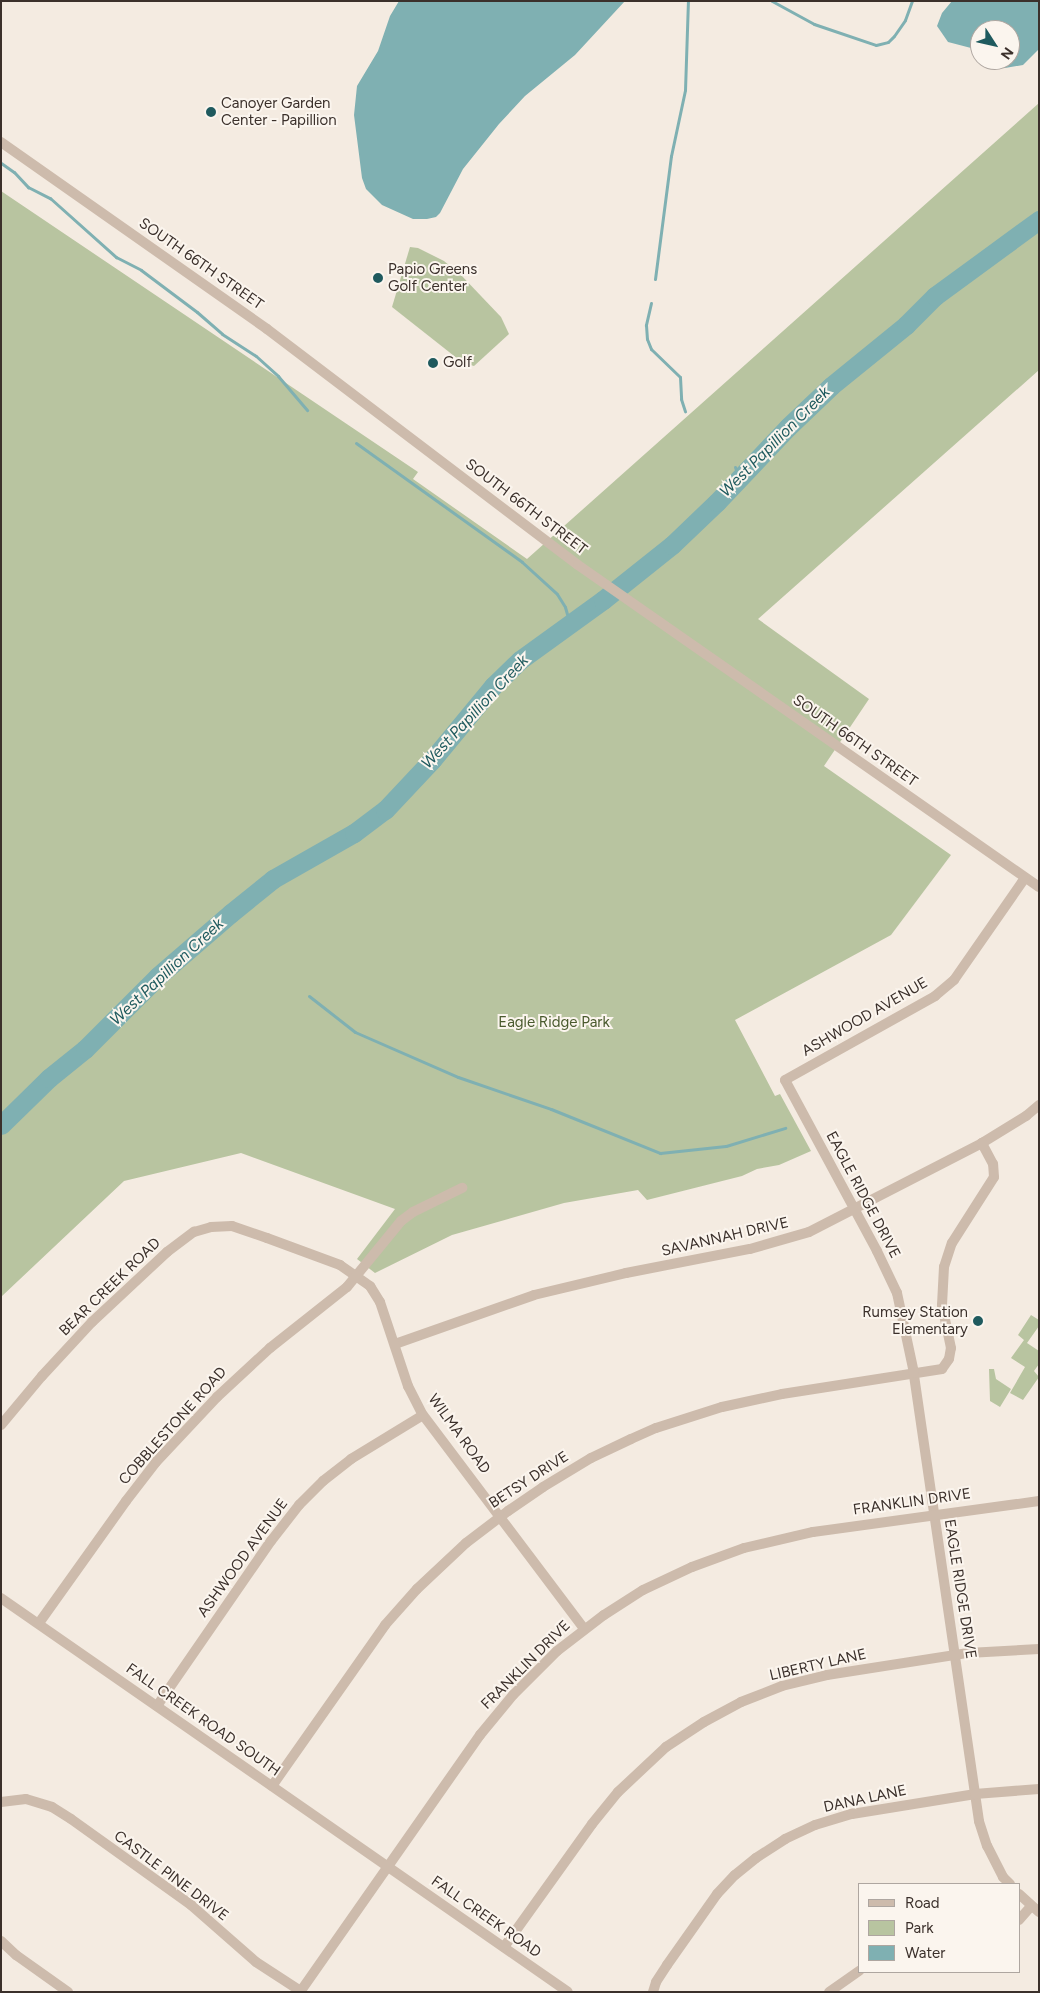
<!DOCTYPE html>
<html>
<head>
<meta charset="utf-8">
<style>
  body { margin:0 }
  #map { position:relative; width:1040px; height:1993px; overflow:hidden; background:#f4ebe1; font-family:Figtree,sans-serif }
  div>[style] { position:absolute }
  .green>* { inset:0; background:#b8c4a0 }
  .water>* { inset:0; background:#7fb0b2 }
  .stream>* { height:3px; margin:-1.5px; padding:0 1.5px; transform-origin:1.5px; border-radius:1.5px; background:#7fb0b2 }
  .river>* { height:19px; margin:-9.5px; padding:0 9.5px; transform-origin:9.5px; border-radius:9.5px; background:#7fb0b2 }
  .minor>* { height:10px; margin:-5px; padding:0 5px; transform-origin:5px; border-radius:5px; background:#cdbbac }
  .dots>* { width:14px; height:14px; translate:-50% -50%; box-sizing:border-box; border:2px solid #fbf5ee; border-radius:50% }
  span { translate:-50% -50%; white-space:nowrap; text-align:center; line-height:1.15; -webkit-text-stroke:4px #fbf5ee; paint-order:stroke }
  .poi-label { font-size:15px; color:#3b302b }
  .left { translate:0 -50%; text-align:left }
  .right { translate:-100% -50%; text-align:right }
  .street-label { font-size:15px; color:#3b302b }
  .park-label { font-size:15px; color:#4a5a2e }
  .water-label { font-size:16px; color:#1f5a5e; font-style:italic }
  .frame { position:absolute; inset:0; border:2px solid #3b302b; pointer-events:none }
  .legend { position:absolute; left:858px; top:1883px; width:162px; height:90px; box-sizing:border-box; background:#fbf5ee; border:1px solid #aea6a0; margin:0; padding:6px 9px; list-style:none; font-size:15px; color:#3b302b }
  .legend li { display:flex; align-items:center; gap:10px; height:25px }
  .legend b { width:25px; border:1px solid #aea6a0 }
  .north { position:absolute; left:970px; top:20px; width:50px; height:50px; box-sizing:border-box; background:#fbf5ee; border:1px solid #aea6a0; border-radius:50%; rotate:125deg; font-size:14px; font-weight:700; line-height:20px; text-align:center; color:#3b302b }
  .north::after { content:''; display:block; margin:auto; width:18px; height:22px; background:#1f5a5e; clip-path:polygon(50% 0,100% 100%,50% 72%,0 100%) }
</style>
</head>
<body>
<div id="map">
  <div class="green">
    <i style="clip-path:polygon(1039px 103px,1039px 370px,758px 619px,869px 699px,824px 766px,951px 855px,891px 935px,735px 1020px,775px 1096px,780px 1094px,811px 1151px,779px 1165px,757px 1169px,742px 1176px,647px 1200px,638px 1190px,564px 1203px,452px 1235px,375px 1273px,357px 1259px,395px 1209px,241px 1153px,124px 1181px,1px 1297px,1px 191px,418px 472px,413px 479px,527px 559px)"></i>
    <i style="clip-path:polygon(410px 247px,418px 248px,444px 261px,461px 275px,501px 317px,509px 334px,474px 366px,463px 363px,392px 307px)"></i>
    <i style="clip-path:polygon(1031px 1315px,1039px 1320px,1039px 1326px,1027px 1343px,1039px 1351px,1039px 1364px,1034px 1371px,1039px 1377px,1023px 1400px,1010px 1393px,1025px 1367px,1011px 1358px,1024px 1340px,1018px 1335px)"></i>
    <i style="clip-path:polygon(989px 1369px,994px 1369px,996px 1379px,1011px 1389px,1000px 1407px,990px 1401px)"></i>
  </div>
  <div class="water">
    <i style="clip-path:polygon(399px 1px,625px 1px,575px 55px,525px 96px,499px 124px,463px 169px,440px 213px,436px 217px,427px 219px,413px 219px,382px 205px,366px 189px,362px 178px,354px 115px,357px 86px,378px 51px,390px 16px)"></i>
    <i style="clip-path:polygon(952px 1px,1039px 1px,1039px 49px,1023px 65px,1005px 68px,991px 60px,1010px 60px,1010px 30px,980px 30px,980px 53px,971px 48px,948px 42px,937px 26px,942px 13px)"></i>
  </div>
  <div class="stream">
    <i style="left:772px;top:1px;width:48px;rotate:28.7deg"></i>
    <i style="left:814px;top:24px;width:65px;rotate:18.7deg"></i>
    <i style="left:876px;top:45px;width:12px;rotate:-14deg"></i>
    <i style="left:888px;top:42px;width:8px;rotate:-45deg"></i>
    <i style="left:894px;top:36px;width:19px;rotate:-55deg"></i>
    <i style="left:905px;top:20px;width:20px;rotate:-70deg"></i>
    <i style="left:1px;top:163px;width:16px;rotate:35deg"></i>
    <i style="left:14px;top:172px;width:21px;rotate:47deg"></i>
    <i style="left:28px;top:187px;width:25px;rotate:27deg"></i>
    <i style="left:50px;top:198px;width:89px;rotate:41.8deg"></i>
    <i style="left:116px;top:257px;width:28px;rotate:27deg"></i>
    <i style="left:141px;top:270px;width:70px;rotate:36.9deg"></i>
    <i style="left:197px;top:312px;width:33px;rotate:41deg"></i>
    <i style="left:222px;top:334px;width:40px;rotate:32.9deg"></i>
    <i style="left:256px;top:356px;width:30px;rotate:42deg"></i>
    <i style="left:278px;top:376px;width:45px;rotate:49.5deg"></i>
    <i style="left:655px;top:279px;width:124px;rotate:-82.6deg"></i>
    <i style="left:671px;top:156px;width:67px;rotate:-78deg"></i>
    <i style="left:685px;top:90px;width:89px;rotate:-88.1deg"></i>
    <i style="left:651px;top:303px;width:23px;rotate:103deg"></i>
    <i style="left:646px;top:325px;width:14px;rotate:86deg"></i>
    <i style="left:647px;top:339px;width:11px;rotate:68deg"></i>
    <i style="left:651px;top:349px;width:40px;rotate:44deg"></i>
    <i style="left:680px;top:377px;width:22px;rotate:87deg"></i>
    <i style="left:681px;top:399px;width:13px;rotate:72deg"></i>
    <i style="left:356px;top:443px;width:204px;rotate:35.6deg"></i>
    <i style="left:522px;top:562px;width:47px;rotate:42.4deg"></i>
    <i style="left:557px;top:594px;width:15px;rotate:58deg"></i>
    <i style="left:565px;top:607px;width:18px;rotate:74deg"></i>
    <i style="left:735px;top:467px;width:12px;rotate:70deg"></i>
    <i style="left:309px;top:996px;width:58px;rotate:38deg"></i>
    <i style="left:355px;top:1032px;width:112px;rotate:23.6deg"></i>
    <i style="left:458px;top:1077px;width:98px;rotate:19deg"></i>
    <i style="left:551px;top:1109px;width:118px;rotate:22deg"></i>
    <i style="left:660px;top:1153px;width:66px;rotate:-6.1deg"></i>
    <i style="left:726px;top:1146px;width:62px;rotate:-17deg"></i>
  </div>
  <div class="river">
    <i style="left:1px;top:1125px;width:67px;rotate:-44.4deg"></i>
    <i style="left:49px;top:1078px;width:46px;rotate:-38.9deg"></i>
    <i style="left:85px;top:1049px;width:103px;rotate:-45deg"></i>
    <i style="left:158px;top:976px;width:96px;rotate:-40.8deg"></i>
    <i style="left:231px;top:913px;width:54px;rotate:-39deg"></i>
    <i style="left:273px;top:879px;width:93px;rotate:-29.6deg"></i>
    <i style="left:354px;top:833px;width:39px;rotate:-37deg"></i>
    <i style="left:385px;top:810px;width:69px;rotate:-46.8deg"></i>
    <i style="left:432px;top:760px;width:96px;rotate:-50.5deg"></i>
    <i style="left:493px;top:686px;width:37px;rotate:-44deg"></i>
    <i style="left:520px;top:660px;width:102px;rotate:-35.9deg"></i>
    <i style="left:603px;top:600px;width:88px;rotate:-38.6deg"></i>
    <i style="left:672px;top:545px;width:62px;rotate:-43.7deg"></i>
    <i style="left:717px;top:502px;width:103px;rotate:-46.6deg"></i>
    <i style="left:788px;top:427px;width:59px;rotate:-43.6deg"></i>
    <i style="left:831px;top:386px;width:97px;rotate:-39.1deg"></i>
    <i style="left:906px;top:325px;width:41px;rotate:-45deg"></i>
    <i style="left:935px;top:296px;width:129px;rotate:-36.2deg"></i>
  </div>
  <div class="minor">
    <i style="left:1px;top:142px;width:325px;rotate:35.1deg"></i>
    <i style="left:267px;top:329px;width:390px;rotate:37.2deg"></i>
    <i style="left:578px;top:565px;width:562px;rotate:34.93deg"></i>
    <i style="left:395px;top:1344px;width:147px;rotate:-19.4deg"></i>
    <i style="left:534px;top:1295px;width:95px;rotate:-13.4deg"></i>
    <i style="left:626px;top:1273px;width:126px;rotate:-11deg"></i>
    <i style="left:750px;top:1249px;width:61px;rotate:-16.1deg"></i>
    <i style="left:809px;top:1232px;width:195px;rotate:-27.2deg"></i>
    <i style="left:982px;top:1143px;width:52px;rotate:-31.5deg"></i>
    <i style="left:1026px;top:1116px;width:17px;rotate:-40deg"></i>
    <i style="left:1px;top:1425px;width:64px;rotate:-50.1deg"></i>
    <i style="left:42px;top:1376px;width:74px;rotate:-47.2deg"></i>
    <i style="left:92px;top:1322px;width:103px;rotate:-43deg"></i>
    <i style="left:167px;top:1252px;width:34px;rotate:-37deg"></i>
    <i style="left:194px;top:1232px;width:18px;rotate:-16deg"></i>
    <i style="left:211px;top:1227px;width:21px;rotate:-3deg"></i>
    <i style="left:232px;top:1226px;width:37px;rotate:19deg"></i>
    <i style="left:267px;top:1238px;width:78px;rotate:20.3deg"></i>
    <i style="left:340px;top:1265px;width:37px;rotate:35deg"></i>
    <i style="left:370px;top:1286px;width:19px;rotate:58deg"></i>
    <i style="left:380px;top:1302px;width:89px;rotate:71.6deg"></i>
    <i style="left:408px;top:1386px;width:33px;rotate:63deg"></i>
    <i style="left:423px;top:1415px;width:268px;rotate:53deg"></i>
    <i style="left:1px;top:1598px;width:690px;rotate:34.79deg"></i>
    <i style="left:39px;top:1623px;width:150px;rotate:-54.5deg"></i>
    <i style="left:126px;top:1501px;width:49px;rotate:-52.4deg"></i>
    <i style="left:156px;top:1462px;width:89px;rotate:-46.8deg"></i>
    <i style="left:217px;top:1397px;width:72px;rotate:-42.8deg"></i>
    <i style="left:270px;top:1348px;width:98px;rotate:-38.4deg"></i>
    <i style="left:347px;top:1287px;width:85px;rotate:-50.7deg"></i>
    <i style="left:401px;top:1221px;width:15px;rotate:-37deg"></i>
    <i style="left:413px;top:1212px;width:55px;rotate:-26.1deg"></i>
    <i style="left:157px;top:1706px;width:201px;rotate:-55.4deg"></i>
    <i style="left:271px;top:1541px;width:46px;rotate:-52.1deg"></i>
    <i style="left:299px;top:1505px;width:34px;rotate:-45deg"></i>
    <i style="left:323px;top:1481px;width:36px;rotate:-38deg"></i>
    <i style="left:351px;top:1459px;width:84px;rotate:-31.4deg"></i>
    <i style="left:272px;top:1786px;width:197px;rotate:-54.9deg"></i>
    <i style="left:385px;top:1625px;width:48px;rotate:-48.4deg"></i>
    <i style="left:417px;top:1589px;width:67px;rotate:-43.2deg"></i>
    <i style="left:466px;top:1543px;width:53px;rotate:-37.3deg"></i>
    <i style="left:508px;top:1511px;width:42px;rotate:-34.4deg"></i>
    <i style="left:543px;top:1487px;width:56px;rotate:-31.1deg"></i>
    <i style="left:591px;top:1458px;width:44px;rotate:-25.4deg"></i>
    <i style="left:631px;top:1439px;width:27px;rotate:-24deg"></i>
    <i style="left:656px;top:1428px;width:69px;rotate:-17.7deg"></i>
    <i style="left:722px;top:1407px;width:61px;rotate:-12.2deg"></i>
    <i style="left:782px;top:1394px;width:162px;rotate:-8.9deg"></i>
    <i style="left:942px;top:1369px;width:12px;rotate:-55deg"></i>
    <i style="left:949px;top:1359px;width:11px;rotate:-80deg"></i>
    <i style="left:951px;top:1348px;width:44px;rotate:-101.8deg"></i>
    <i style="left:942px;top:1305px;width:38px;rotate:-87deg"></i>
    <i style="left:944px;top:1267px;width:25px;rotate:-72deg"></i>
    <i style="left:952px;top:1243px;width:78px;rotate:-57.5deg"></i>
    <i style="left:994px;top:1177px;width:13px;rotate:-94deg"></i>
    <i style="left:993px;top:1164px;width:24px;rotate:-118deg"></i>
    <i style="left:1px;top:1802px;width:25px;rotate:-7deg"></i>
    <i style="left:26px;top:1799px;width:27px;rotate:17deg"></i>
    <i style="left:52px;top:1807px;width:22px;rotate:32deg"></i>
    <i style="left:71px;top:1819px;width:148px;rotate:35.6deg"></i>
    <i style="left:191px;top:1905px;width:86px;rotate:41.2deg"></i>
    <i style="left:256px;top:1962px;width:55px;rotate:33.1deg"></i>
    <i style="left:1010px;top:1884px;width:10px;rotate:-135deg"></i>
    <i style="left:1003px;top:1877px;width:35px;rotate:-117deg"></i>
    <i style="left:987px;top:1846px;width:26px;rotate:-108deg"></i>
    <i style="left:979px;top:1821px;width:453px;rotate:-98.3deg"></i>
    <i style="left:914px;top:1373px;width:82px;rotate:-102deg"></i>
    <i style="left:897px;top:1293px;width:47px;rotate:-115.5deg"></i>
    <i style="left:877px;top:1251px;width:194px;rotate:-118.3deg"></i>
    <i style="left:785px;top:1080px;width:172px;rotate:-29.2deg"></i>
    <i style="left:935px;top:996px;width:25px;rotate:-40deg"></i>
    <i style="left:954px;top:980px;width:124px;rotate:-55.2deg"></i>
    <i style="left:1019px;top:1894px;width:27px;rotate:42deg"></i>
    <i style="left:1019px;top:1920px;width:18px;rotate:-49deg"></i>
    <i style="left:1px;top:1941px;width:21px;rotate:43deg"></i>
    <i style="left:16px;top:1955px;width:64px;rotate:35.4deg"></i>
    <i style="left:504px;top:1947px;width:151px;rotate:-54.4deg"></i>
    <i style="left:592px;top:1824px;width:41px;rotate:-50.9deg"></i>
    <i style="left:618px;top:1792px;width:66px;rotate:-43.2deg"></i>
    <i style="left:666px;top:1747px;width:45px;rotate:-33.3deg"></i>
    <i style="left:704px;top:1722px;width:42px;rotate:-28.4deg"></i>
    <i style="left:741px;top:1702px;width:44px;rotate:-21.3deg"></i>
    <i style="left:782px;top:1686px;width:46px;rotate:-13.7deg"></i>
    <i style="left:827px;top:1675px;width:143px;rotate:-8.9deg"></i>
    <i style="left:968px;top:1653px;width:71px;rotate:-3.2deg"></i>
    <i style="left:300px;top:1992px;width:314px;rotate:-55deg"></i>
    <i style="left:480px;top:1735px;width:52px;rotate:-50.5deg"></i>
    <i style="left:513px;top:1695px;width:62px;rotate:-45deg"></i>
    <i style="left:557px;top:1651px;width:59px;rotate:-37.5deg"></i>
    <i style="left:604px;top:1615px;width:46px;rotate:-32.7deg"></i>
    <i style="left:643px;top:1590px;width:54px;rotate:-25.1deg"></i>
    <i style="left:692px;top:1567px;width:55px;rotate:-20.1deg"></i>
    <i style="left:744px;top:1548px;width:71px;rotate:-13.1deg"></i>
    <i style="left:813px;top:1532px;width:228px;rotate:-7.8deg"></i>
    <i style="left:653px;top:1992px;width:10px;rotate:-73deg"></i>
    <i style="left:656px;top:1982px;width:20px;rotate:-57deg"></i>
    <i style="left:667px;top:1965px;width:87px;rotate:-54.8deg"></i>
    <i style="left:717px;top:1894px;width:26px;rotate:-47deg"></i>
    <i style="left:735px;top:1875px;width:27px;rotate:-39deg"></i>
    <i style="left:756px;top:1858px;width:35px;rotate:-33deg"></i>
    <i style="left:785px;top:1839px;width:33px;rotate:-25deg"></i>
    <i style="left:815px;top:1825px;width:39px;rotate:-17deg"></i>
    <i style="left:852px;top:1814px;width:125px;rotate:-9.2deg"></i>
    <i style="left:975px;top:1794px;width:64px;rotate:-4.5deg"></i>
    <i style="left:829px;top:1992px;width:37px;rotate:-35deg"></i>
  </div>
  <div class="dots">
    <i style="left:211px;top:112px;background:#1f5a5e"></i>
    <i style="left:378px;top:278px;background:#1f5a5e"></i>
    <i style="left:433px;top:363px;background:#1f5a5e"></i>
    <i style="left:978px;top:1321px;background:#1f5a5e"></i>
  </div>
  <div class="poi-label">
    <span class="left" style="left:221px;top:112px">Canoyer Garden<br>Center - Papillion</span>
    <span class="left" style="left:388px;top:278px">Papio Greens<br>Golf Center</span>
    <span class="left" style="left:443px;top:363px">Golf</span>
    <span class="right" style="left:968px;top:1321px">Rumsey Station<br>Elementary</span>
  </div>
  <div class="street-label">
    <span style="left:201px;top:264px;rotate:35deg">SOUTH 66TH STREET</span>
    <span style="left:526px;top:507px;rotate:37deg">SOUTH 66TH STREET</span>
    <span style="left:855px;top:741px;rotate:35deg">SOUTH 66TH STREET</span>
    <span style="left:865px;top:1017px;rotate:-30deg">ASHWOOD AVENUE</span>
    <span style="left:863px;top:1195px;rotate:62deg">EAGLE RIDGE DRIVE</span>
    <span style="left:725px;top:1237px;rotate:-13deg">SAVANNAH DRIVE</span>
    <span style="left:110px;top:1287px;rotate:-44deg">BEAR CREEK ROAD</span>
    <span style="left:173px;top:1426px;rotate:-48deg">COBBLESTONE ROAD</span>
    <span style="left:459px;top:1434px;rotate:54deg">WILMA ROAD</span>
    <span style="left:529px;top:1480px;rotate:-33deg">BETSY DRIVE</span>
    <span style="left:912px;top:1502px;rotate:-8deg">FRANKLIN DRIVE</span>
    <span style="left:243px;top:1558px;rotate:-54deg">ASHWOOD AVENUE</span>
    <span style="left:960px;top:1589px;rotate:81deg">EAGLE RIDGE DRIVE</span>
    <span style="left:526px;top:1665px;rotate:-45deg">FRANKLIN DRIVE</span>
    <span style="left:818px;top:1665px;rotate:-13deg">LIBERTY LANE</span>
    <span style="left:203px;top:1720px;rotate:35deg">FALL CREEK ROAD SOUTH</span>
    <span style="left:865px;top:1799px;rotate:-12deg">DANA LANE</span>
    <span style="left:171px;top:1876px;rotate:37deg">CASTLE PINE DRIVE</span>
    <span style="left:486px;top:1917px;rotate:35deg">FALL CREEK ROAD</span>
  </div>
  <div class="park-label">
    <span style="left:554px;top:1023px">Eagle Ridge Park</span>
  </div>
  <div class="water-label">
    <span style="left:775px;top:442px;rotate:-45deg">West Papillion Creek</span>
    <span style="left:475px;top:712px;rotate:-47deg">West Papillion Creek</span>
    <span style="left:167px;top:972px;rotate:-43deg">West Papillion Creek</span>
  </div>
  <div class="frame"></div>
  <ul class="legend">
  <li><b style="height:6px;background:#cdbbac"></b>Road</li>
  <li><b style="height:14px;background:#b8c4a0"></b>Park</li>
  <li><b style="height:14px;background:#7fb0b2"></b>Water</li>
  </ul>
  <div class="north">N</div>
</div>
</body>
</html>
